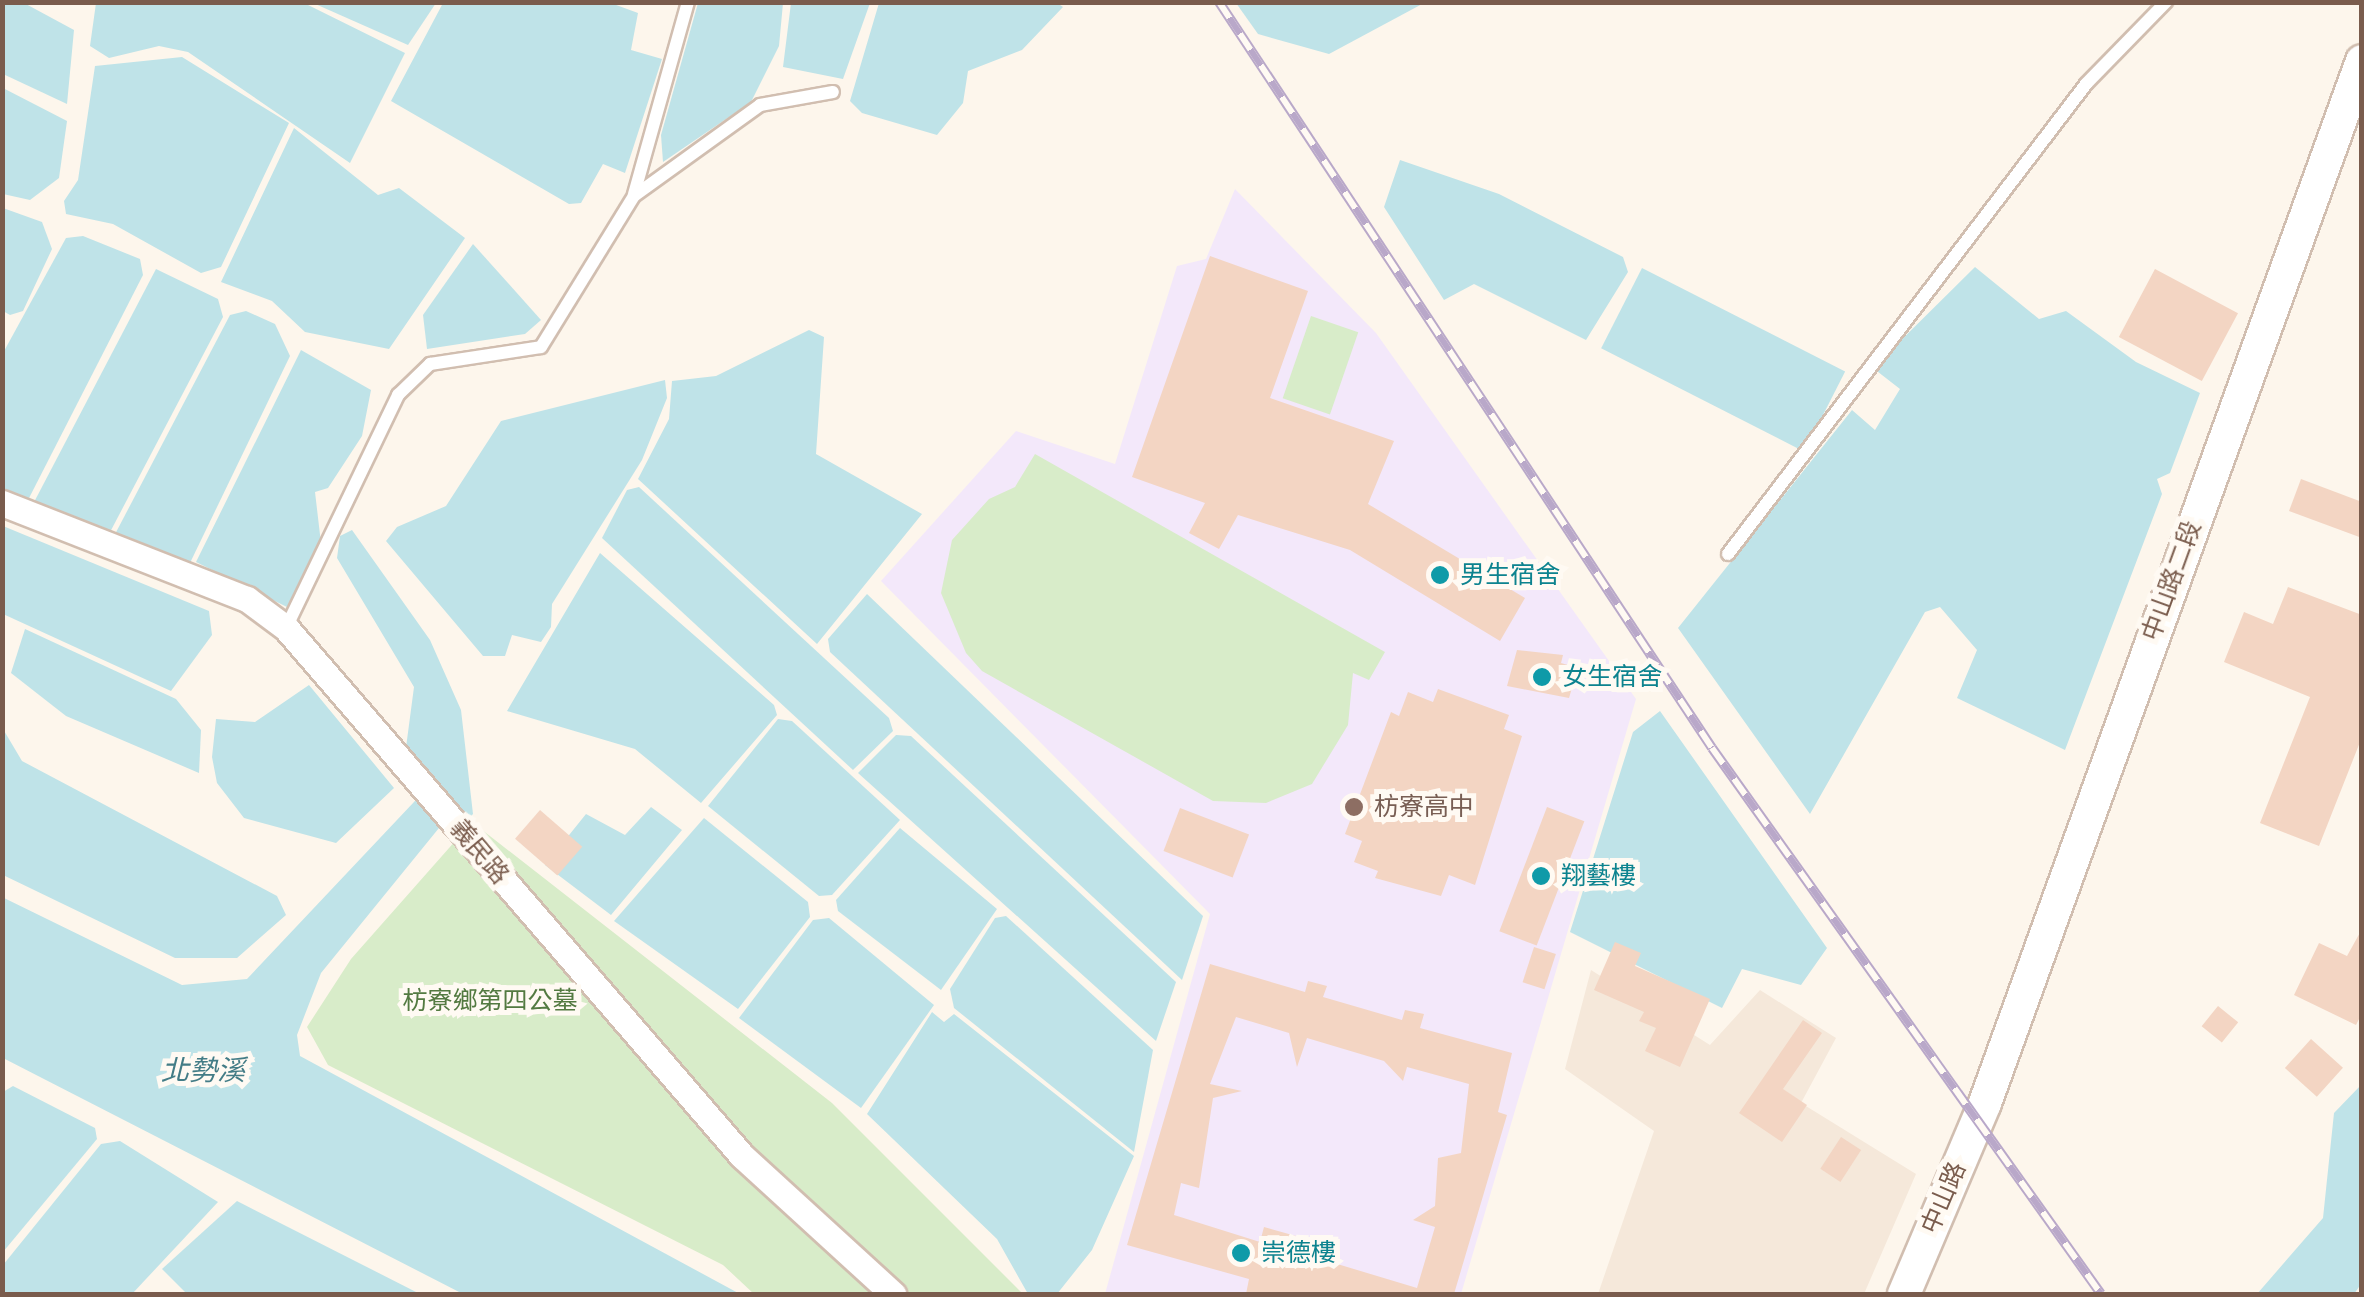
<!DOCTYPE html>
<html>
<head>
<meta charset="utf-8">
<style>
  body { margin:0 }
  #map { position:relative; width:2364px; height:1297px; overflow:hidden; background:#fdf6ec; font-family:"Fira Sans Condensed","Noto Sans TC",sans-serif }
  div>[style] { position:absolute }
  .residential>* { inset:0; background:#f5e8da }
  .education>* { inset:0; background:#f3e8fa }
  .green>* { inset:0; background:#d8ecc9; transform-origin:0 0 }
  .water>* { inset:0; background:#bfe3e8; transform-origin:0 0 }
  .building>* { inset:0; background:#f3d5c3; transform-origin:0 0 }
  .roads { filter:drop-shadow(2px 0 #d1beb0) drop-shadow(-2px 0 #d1beb0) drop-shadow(0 2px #d1beb0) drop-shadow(0 -2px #d1beb0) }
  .service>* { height:12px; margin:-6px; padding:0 6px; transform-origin:6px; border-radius:6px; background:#fff }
  .minor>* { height:25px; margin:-12.5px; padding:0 12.5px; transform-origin:12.5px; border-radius:12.5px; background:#fff }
  .tertiary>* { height:32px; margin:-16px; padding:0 16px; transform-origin:16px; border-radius:16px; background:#fff }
  .rail>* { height:10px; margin-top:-5px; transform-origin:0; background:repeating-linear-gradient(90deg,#fffaf3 0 19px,#b9a8c9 0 38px); box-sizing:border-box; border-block:2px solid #b9a8c9 }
  .dots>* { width:28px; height:28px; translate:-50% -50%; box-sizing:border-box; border:5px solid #fffaf3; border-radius:50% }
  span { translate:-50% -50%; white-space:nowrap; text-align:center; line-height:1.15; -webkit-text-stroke:10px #fffaf3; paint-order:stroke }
  .culture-label { font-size:25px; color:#0d838f }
  .left { translate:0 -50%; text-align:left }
  .street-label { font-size:25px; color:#7a5c4d }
  .education-label { font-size:25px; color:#785e54 }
  .park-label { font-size:25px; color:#537a41 }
  .water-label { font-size:28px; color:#437c86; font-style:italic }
  .frame { position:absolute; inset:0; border:5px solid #7a5c4d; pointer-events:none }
</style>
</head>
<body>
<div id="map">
  <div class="residential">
    <i style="clip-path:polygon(1591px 970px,1710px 1045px,1760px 990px,1836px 1038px,1801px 1103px,1916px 1174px,1864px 1294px,1598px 1294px,1654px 1131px,1565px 1069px)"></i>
  </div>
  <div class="education">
    <i style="clip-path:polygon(1235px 189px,1376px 333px,1636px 699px,1461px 1294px,1105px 1294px,1210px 914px,881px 581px,1016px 431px,1115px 464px,1177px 266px,1206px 259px)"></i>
  </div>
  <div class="green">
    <i style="left:1311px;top:316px;width:50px;height:87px;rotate:19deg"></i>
    <i style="clip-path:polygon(1035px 454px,1385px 652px,1369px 680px,1353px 673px,1348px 725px,1312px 784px,1266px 803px,1213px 801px,982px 671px,966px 653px,941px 593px,952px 540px,989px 499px,1015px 487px)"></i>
    <i style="clip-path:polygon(472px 822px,832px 1103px,1023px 1294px,754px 1294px,723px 1265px,328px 1065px,307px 1027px,351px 959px)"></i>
  </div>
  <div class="water">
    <i style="clip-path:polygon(3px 2px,24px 3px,74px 30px,67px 104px,3px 74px)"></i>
    <i style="clip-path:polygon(304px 3px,405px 53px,350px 163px,188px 52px,159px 46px,109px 58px,90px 46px,96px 3px)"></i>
    <i style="clip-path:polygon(313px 3px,436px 3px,408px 45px)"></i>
    <i style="clip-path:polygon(443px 3px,608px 2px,638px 13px,631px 50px,662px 59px,625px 173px,603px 164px,581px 203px,569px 204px,391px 101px)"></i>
    <i style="clip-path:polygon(698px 3px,783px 3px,779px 46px,751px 102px,663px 162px,661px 135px)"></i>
    <i style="clip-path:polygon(791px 3px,870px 3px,843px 79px,783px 67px)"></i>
    <i style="clip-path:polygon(1057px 3px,1063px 7px,1022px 50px,968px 71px,963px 103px,937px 135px,862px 113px,850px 101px,879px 3px)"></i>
    <i style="clip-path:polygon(1236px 3px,1424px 3px,1329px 54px,1258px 34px)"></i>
    <i style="clip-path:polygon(182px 57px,289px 123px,221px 267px,201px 273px,113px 224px,66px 214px,64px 201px,78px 180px,95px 66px)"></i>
    <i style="clip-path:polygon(3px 88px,67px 121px,59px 178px,30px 200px,3px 194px)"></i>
    <i style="clip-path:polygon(294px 128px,378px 195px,399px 188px,465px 238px,389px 349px,305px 332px,272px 301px,221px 282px)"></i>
    <i style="clip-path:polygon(1400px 160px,1499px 194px,1623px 257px,1628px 272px,1586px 340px,1474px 284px,1444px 300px,1384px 207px)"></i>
    <i style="clip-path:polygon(3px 208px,42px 222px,52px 249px,23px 311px,10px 315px,3px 311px)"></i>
    <i style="clip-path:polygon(83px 236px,140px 259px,143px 275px,27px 502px,3px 493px,3px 353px,66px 238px)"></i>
    <i style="clip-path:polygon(473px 244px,541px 320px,525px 334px,427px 349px,423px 315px)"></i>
    <i style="clip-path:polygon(1975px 267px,2039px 319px,2066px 311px,2136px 362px,2200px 393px,2170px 473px,2157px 479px,2162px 494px,2065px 750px,1957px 698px,1977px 650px,1940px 607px,1925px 612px,1810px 814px,1678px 628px,1852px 410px,1875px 430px,1900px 389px,1873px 368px)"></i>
    <i style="left:1642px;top:268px;width:228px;height:90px;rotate:27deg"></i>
    <i style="clip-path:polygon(156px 269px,218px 299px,223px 317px,108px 536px,32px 506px)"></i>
    <i style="clip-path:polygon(246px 311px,275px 324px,290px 356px,189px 565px,113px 538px,230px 315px)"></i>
    <i style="clip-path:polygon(809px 330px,824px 337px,816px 454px,922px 514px,817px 644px,638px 479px,669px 419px,672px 381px,716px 376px)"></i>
    <i style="clip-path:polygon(301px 350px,371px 390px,362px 436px,328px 488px,315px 492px,321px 543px,287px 607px,196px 562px)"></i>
    <i style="clip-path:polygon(665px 380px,667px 398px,642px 460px,552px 604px,551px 627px,541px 642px,512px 635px,505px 656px,483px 656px,386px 541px,397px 527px,446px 506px,501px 421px)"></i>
    <i style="clip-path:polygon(639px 487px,889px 718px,893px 731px,853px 770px,602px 538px,627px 490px)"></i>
    <i style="clip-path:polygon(3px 526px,209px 611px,212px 635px,171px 691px,3px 614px)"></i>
    <i style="clip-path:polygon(352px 530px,430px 640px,461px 710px,473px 814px,463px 824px,452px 812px,321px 973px,297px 1035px,300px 1056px,740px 1294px,463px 1294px,3px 1058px,2px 897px,182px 985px,247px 979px,430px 785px,405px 755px,414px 687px,337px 558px,340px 536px)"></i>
    <i style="clip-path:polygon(600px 553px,774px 705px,777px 715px,701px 803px,635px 749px,507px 711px)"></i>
    <i style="clip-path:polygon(867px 594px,1203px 916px,1182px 980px,830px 652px,828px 639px)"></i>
    <i style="clip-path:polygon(25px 629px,176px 699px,201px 730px,199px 773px,66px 716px,11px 673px)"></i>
    <i style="clip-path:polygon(309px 685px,394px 788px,336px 843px,244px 818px,217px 783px,212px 757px,216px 719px,255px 722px)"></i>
    <i style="clip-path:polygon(1660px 711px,1827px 948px,1801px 985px,1742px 969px,1722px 1008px,1570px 932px,1633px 732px)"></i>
    <i style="clip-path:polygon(778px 719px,792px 721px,900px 820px,832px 895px,819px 896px,708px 806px)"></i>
    <i style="clip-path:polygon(3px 729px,22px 761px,277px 896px,286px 915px,237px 958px,175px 958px,3px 875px)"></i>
    <i style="clip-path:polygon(896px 735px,911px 736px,1176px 982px,1156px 1041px,858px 773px)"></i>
    <i style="clip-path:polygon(651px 807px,682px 830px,611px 915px,545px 865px,586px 814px,625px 835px)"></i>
    <i style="clip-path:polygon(704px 818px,808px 902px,810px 917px,738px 1009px,614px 921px)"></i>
    <i style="clip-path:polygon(900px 828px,997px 909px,941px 990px,838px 911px,836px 900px)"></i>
    <i style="clip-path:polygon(1006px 916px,1153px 1050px,1134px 1152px,954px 1008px,950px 989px,995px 918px)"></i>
    <i style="clip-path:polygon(829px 918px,934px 1005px,861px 1108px,739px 1018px,813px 920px)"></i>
    <i style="clip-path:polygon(932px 1012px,944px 1022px,954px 1014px,1134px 1156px,1092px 1250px,1057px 1294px,1028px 1294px,997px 1239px,867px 1114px)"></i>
    <i style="clip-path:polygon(2361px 1085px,2361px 1284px,2354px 1294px,2257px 1294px,2323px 1218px,2334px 1113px)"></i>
    <i style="clip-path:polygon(13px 1086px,95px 1128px,97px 1139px,3px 1252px,3px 1092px)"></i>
    <i style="clip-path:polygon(120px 1141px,218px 1202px,132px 1294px,3px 1294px,3px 1265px,101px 1144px)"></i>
    <i style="clip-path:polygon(237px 1201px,420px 1294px,187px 1294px,162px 1269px)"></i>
  </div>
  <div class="building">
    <i style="clip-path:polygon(1210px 256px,1308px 291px,1270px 398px,1394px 441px,1368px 504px,1525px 598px,1500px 641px,1350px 550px,1238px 515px,1219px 549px,1189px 533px,1205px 503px,1132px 477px)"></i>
    <i style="left:2155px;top:269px;width:94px;height:77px;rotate:28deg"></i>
    <i style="clip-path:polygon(2301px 479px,2362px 502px,2362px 538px,2289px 511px)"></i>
    <i style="clip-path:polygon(2288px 587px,2362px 615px,2362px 737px,2319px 846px,2260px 823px,2310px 697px,2224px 662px,2244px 612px,2273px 624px)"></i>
    <i style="clip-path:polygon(1517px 650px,1563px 655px,1561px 663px,1578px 668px,1569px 698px,1507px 686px)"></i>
    <i style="clip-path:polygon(1438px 689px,1509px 715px,1504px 729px,1522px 736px,1475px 885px,1449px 875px,1441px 896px,1375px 878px,1378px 871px,1354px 862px,1362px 841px,1345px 834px,1391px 712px,1399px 716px,1408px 692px,1433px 702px)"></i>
    <i style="left:1547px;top:807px;width:40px;height:133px;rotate:21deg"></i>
    <i style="left:1180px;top:808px;width:74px;height:46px;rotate:21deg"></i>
    <i style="left:540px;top:810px;width:56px;height:38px;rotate:41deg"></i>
    <i style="clip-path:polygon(2362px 929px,2362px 1013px,2356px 1025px,2294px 995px,2319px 943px,2347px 956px)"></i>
    <i style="clip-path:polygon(1615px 942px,1641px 953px,1635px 966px,1710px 999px,1680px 1067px,1645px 1051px,1656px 1028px,1639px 1021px,1644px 1012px,1594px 990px)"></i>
    <i style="left:1534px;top:947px;width:23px;height:37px;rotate:18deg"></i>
    <i style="clip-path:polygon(evenodd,1210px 964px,1305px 992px,1308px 981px,1327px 986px,1323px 997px,1402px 1020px,1405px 1010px,1424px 1014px,1420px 1028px,1512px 1053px,1498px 1112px,1507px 1115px,1454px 1294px,1246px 1294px,1249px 1279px,1127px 1245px,1210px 964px,1236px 1017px,1289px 1033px,1297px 1067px,1307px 1038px,1384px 1061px,1403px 1081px,1407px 1067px,1469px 1084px,1461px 1153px,1438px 1158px,1435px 1206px,1413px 1220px,1435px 1227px,1417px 1288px,1324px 1260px,1328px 1245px,1264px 1227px,1260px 1242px,1174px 1215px,1181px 1183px,1199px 1188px,1213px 1098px,1242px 1091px,1210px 1084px,1236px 1017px)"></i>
    <i style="left:2218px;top:1006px;width:26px;height:26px;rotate:39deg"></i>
    <i style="clip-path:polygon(1803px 1020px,1822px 1033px,1783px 1089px,1807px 1105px,1782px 1142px,1739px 1113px)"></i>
    <i style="left:2311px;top:1039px;width:43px;height:39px;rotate:42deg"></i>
    <i style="left:1841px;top:1137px;width:24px;height:38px;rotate:33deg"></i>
  </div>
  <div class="roads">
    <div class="service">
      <i style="left:634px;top:194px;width:199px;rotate:-74.3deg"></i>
      <i style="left:1728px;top:554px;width:591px;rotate:-52.7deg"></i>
      <i style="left:2086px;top:84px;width:115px;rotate:-45.7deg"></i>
      <i style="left:286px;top:628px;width:259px;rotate:-64.3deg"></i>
      <i style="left:398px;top:395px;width:45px;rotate:-44.1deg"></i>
      <i style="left:430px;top:364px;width:112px;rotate:-8.7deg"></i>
      <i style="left:541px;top:347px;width:177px;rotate:-58.4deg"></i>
      <i style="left:634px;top:196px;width:155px;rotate:-35.8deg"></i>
      <i style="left:760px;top:105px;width:74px;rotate:-10.1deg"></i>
    </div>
    <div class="minor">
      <i style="left:2px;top:503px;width:263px;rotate:21.4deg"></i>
      <i style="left:247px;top:599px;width:49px;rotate:36.6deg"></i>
      <i style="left:286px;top:628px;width:698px;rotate:49.18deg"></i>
      <i style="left:742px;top:1156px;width:205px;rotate:42.4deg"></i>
    </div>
    <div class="tertiary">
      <i style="left:1904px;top:1294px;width:207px;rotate:-67deg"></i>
      <i style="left:1985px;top:1103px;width:1108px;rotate:-70.11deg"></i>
    </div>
  </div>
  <div class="rail">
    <i style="left:1219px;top:2px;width:894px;rotate:56.54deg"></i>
    <i style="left:1712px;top:748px;width:670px;rotate:54.53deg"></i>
  </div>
  <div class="dots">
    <i style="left:1440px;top:575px;background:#0f9aa8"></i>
    <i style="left:1542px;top:677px;background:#0f9aa8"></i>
    <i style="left:1354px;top:807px;background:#8d6e63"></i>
    <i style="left:1541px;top:876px;background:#0f9aa8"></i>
    <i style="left:1241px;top:1253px;background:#0f9aa8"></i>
  </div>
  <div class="culture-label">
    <span class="left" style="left:1460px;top:575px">男生宿舍</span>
    <span class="left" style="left:1562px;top:677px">女生宿舍</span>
    <span class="left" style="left:1561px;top:876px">翔藝樓</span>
    <span class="left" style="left:1261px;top:1253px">崇德樓</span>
  </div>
  <div class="street-label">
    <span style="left:2172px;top:581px;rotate:-70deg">中山路二段</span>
    <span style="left:479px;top:852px;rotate:50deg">義民路</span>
    <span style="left:1944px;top:1198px;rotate:-67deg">中山路</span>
  </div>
  <div class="education-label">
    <span class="left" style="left:1374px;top:807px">枋寮高中</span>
  </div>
  <div class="park-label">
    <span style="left:490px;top:1001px">枋寮鄉第四公墓</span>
  </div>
  <div class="water-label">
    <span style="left:203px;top:1071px">北勢溪</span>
  </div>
  <div class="frame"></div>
</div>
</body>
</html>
